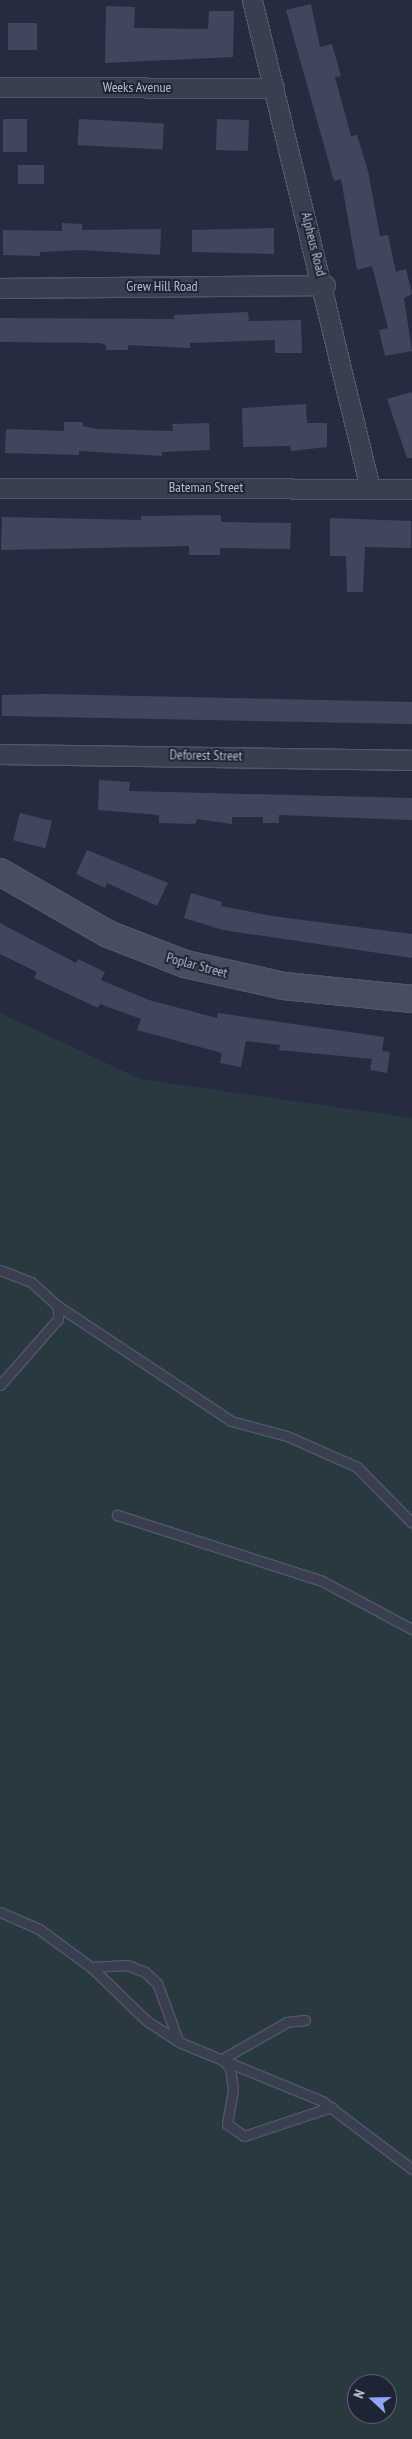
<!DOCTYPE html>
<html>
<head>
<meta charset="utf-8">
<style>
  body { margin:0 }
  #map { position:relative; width:412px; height:2439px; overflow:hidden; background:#262c3f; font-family:"PT Sans Narrow",sans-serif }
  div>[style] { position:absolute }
  .green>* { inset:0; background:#283940 }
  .building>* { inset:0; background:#40475c; transform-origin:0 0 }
  .roads { filter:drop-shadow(1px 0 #525767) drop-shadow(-1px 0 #525767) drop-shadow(0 1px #525767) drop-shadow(0 -1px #525767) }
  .lane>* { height:9px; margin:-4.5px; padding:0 4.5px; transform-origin:4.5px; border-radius:4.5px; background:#3a3f4f }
  .street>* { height:19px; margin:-9.5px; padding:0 9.5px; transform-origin:9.5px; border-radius:9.5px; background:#3a3f4f }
  .secondary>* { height:26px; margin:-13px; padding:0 13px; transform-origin:13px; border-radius:13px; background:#484d62 }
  span { translate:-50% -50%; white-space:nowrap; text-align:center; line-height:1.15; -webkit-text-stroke:4px #1f2435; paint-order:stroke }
  .street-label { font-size:14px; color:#b7bbca }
  .north { position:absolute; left:347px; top:2374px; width:50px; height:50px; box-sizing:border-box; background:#1f2435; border:1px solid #5c6071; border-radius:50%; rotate:291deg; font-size:14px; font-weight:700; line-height:20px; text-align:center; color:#b7bbca }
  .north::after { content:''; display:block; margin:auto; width:18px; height:22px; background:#90a5f5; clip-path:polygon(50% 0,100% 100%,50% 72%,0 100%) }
</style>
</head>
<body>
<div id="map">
  <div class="green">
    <i style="clip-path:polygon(evenodd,0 1013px,140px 1079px,412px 1118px,412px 2439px,0 2439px,0 1013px,357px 2384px,387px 2384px,387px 2414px,357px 2414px,357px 2384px)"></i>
  </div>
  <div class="building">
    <i style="clip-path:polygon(311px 4px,320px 47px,332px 44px,341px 76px,335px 77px,351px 136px,357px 135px,368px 171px,380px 236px,388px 235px,396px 272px,406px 269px,412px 294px,404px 298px,412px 351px,385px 356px,379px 330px,388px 328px,372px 266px,357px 270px,341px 179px,334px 181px,286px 10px)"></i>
    <i style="clip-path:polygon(106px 6px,135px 7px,134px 28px,208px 29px,209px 11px,234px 11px,233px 57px,105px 63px)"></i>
    <i style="left:8px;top:23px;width:29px;height:27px"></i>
    <i style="left:3px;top:119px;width:24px;height:33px"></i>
    <i style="left:79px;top:119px;width:85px;height:26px;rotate:3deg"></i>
    <i style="left:217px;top:119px;width:32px;height:31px;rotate:2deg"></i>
    <i style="left:18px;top:165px;width:26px;height:19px"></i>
    <i style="clip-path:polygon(62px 223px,82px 224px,82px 230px,161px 229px,160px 255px,81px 250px,40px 252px,40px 256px,3px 255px,3px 230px,62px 231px)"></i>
    <i style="clip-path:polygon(274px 228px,274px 254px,192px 252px,192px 230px)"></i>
    <i style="clip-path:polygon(248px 312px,249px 321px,301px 320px,302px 353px,275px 353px,275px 340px,190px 343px,190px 348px,128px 345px,128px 350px,106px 350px,106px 345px,100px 343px,0 342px,0 318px,174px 319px,174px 315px)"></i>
    <i style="clip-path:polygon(412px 392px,412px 458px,407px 458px,387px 399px)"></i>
    <i style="clip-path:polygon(306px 404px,307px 423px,327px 423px,327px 447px,291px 451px,290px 446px,243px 447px,242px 408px)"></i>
    <i style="clip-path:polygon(64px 422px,83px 422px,83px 426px,97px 429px,173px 431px,172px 424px,209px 423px,210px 450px,162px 452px,162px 456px,79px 451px,79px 455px,5px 453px,6px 429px,64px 431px)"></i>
    <i style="clip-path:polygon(221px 515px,221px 522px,291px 523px,290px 549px,220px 548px,220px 555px,189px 555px,189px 546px,1px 550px,2px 517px,141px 520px,141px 516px)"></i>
    <i style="clip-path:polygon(330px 518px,411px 521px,411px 548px,365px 547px,363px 592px,347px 592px,346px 556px,330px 556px)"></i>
    <i style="clip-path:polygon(46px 694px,412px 702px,412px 724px,2px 716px,2px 695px)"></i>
    <i style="clip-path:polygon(99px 780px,130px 782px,129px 791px,412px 798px,412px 820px,279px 815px,279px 823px,263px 823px,263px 817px,232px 817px,232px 824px,197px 819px,195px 824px,159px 823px,159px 815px,98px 810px)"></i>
    <i style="left:20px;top:813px;width:33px;height:28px;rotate:14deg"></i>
    <i style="clip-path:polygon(87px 850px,168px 883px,157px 906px,107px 883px,105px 888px,76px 874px)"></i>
    <i style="clip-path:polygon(191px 893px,222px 902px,221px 906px,272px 916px,412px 934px,412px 958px,223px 930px,184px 918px)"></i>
    <i style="clip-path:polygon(0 923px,76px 963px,78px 959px,105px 972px,101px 980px,149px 1000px,217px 1018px,218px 1013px,384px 1037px,382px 1051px,390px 1052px,387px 1073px,370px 1070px,372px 1059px,279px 1050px,280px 1045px,246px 1041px,241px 1067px,220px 1063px,222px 1053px,137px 1030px,141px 1019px,100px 1004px,98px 1008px,34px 978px,37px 972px,0 954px)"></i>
  </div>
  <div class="roads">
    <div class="lane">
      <i style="left:0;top:1270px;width:33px;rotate:21deg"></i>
      <i style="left:31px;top:1282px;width:36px;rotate:42deg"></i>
      <i style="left:58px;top:1306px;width:208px;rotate:33.6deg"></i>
      <i style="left:231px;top:1421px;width:58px;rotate:15deg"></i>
      <i style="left:287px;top:1436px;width:77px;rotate:23.9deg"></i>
      <i style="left:357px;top:1467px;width:78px;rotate:45.5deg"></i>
      <i style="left:0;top:1385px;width:88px;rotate:-48.7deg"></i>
      <i style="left:58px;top:1319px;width:13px;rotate:-90deg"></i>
      <i style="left:117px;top:1515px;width:215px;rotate:17.8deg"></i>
      <i style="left:322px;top:1581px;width:102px;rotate:28.1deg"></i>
      <i style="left:0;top:1912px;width:43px;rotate:23.6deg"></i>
      <i style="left:39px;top:1929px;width:64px;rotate:36.2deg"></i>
      <i style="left:91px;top:1967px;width:78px;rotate:44deg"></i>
      <i style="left:147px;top:2021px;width:38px;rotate:33deg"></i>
      <i style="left:179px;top:2042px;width:155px;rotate:22.4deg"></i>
      <i style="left:322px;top:2101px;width:113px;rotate:37.1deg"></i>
      <i style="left:91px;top:1967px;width:36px;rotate:-3deg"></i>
      <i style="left:127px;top:1965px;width:19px;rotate:21deg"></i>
      <i style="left:145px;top:1972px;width:16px;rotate:43deg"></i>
      <i style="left:157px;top:1983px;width:61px;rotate:69.8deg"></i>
      <i style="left:305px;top:2020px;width:18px;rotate:174deg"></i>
      <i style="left:287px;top:2022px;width:75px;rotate:150.4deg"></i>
      <i style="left:222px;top:2059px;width:12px;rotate:48deg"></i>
      <i style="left:230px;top:2068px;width:22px;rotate:82deg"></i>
      <i style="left:233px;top:2090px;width:35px;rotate:100deg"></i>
      <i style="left:227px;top:2124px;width:21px;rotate:35deg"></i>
      <i style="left:244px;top:2136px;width:92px;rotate:-18.4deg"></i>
    </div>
    <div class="street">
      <i style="left:252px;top:0;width:502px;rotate:76.41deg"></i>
      <i style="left:0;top:87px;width:274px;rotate:0.2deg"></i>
      <i style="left:0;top:288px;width:325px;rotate:-0.5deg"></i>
      <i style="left:0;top:488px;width:412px;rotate:0.1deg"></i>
      <i style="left:0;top:754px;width:412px;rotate:0.8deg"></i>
    </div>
    <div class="secondary">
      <i style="left:0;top:872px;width:125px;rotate:29.9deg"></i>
      <i style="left:108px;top:934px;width:83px;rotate:21.3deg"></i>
      <i style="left:185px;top:964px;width:101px;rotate:12.5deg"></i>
      <i style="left:284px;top:986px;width:129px;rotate:5.8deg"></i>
    </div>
  </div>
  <div class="street-label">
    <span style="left:137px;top:87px">Weeks Avenue</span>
    <span style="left:314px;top:244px;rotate:76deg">Alpheus Road</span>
    <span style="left:162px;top:286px">Grew Hill Road</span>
    <span style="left:206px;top:487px">Bateman Street</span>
    <span style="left:206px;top:755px;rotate:1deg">Deforest Street</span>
    <span style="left:197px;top:965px;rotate:15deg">Poplar Street</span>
  </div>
  <div class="north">N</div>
</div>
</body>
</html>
